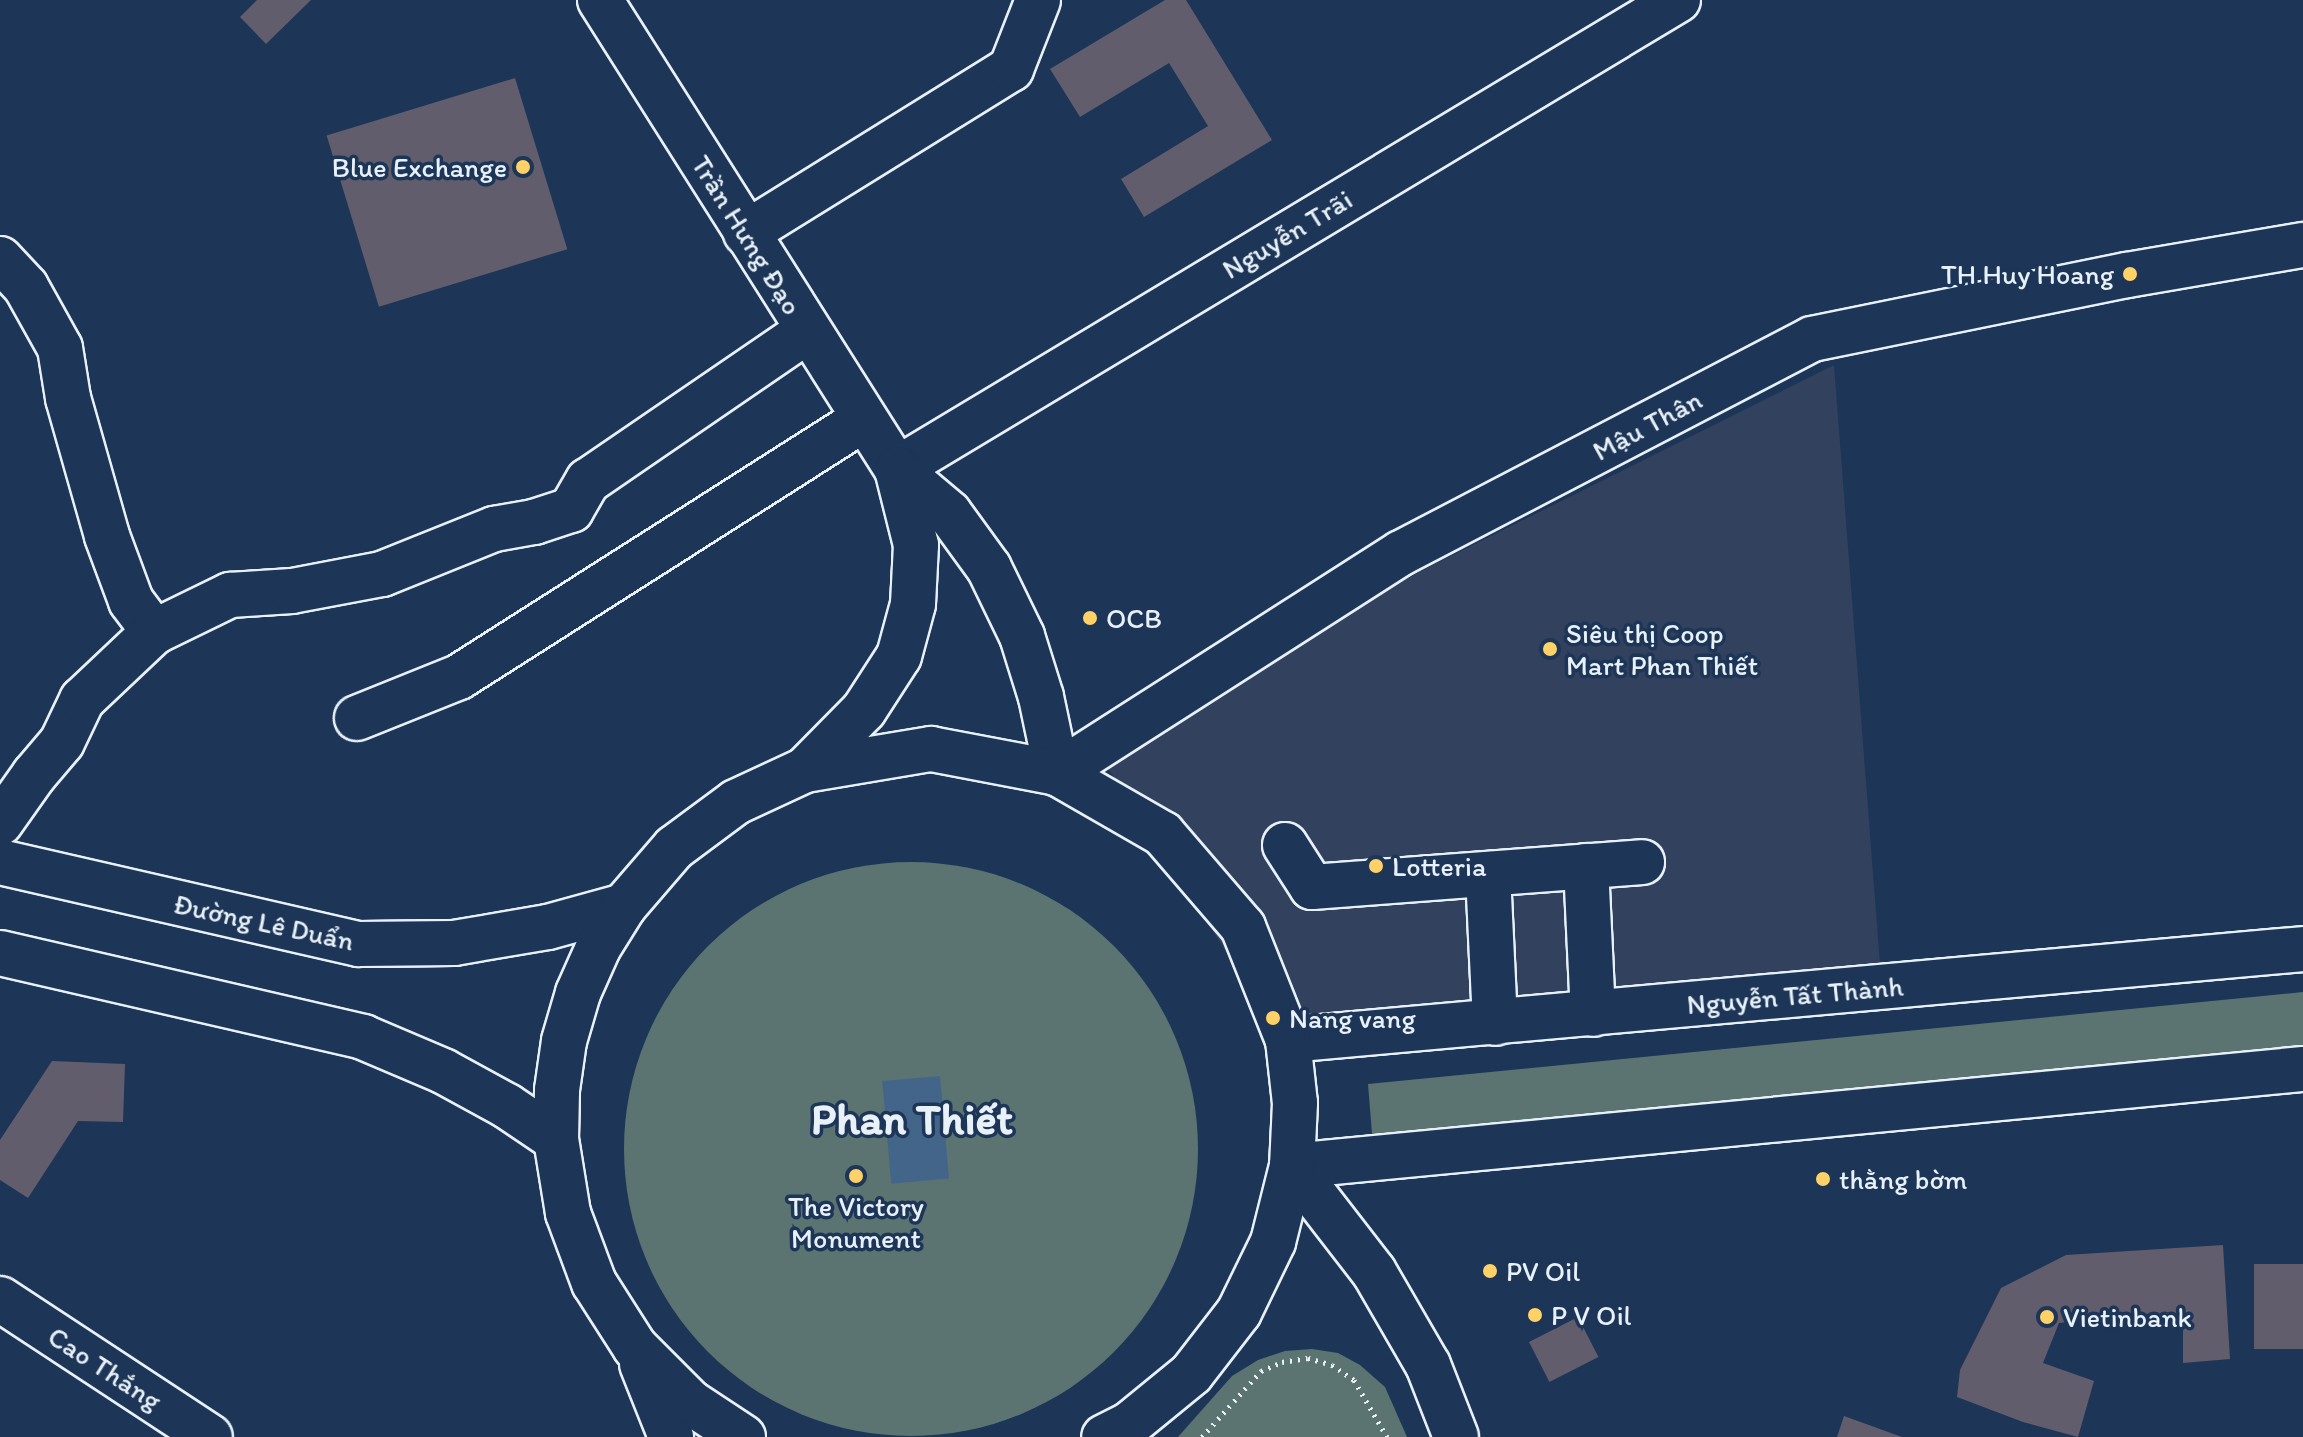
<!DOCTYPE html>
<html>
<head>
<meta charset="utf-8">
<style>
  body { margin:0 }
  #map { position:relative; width:2303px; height:1437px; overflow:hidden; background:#1d3557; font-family:Itim,sans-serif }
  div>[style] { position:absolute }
  .built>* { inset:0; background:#31415e }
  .green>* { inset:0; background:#5b7471 }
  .round { border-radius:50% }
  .water>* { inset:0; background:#44658a; transform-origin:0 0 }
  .building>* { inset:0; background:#615d6d; transform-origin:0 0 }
  .path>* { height:5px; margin-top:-2.5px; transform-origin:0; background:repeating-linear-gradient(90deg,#e8f1f8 0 2px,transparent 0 8px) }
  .roads { filter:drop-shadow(2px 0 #e8f1f8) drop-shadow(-2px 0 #e8f1f8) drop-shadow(0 2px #e8f1f8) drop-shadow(0 -2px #e8f1f8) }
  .minor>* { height:44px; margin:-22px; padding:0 22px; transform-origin:22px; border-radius:22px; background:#1d3557 }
  .major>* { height:44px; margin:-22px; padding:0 22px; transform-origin:22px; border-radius:22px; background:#1d3557 }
  .dots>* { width:22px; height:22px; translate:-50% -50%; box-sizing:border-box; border:4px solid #1d3557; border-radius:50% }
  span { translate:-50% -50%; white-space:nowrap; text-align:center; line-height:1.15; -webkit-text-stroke:7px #1d3557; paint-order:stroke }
  .poi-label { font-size:28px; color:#e8f1f8 }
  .right { translate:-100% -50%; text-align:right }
  .left { translate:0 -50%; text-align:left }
  .street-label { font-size:28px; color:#e8f1f8 }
  .town-label { font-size:44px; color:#e8f1f8; font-weight:700 }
</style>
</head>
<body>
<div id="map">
  <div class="built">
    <i style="clip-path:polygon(1834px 365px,1880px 964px,1270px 1020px,1091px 742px,1427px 568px)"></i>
  </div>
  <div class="green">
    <i class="round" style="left:624px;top:862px;width:574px;height:574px"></i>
    <i style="clip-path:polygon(2303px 992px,2303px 1066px,1373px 1146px,1368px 1084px)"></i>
    <i style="clip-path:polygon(1312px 1349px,1338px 1353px,1360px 1365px,1385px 1387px,1407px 1437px,1178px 1437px,1232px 1376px,1258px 1360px,1285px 1351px)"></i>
  </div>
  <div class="water">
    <i style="left:940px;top:1076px;width:103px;height:58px;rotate:85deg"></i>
  </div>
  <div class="building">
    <i style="clip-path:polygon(257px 0,311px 0,266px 44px,240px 17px)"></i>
    <i style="clip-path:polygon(1165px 0,1186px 0,1272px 140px,1144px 217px,1121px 179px,1208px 126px,1169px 63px,1080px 117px,1050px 69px)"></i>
    <i style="left:515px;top:78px;width:179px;height:197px;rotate:73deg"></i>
    <i style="clip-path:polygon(52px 1061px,125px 1064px,123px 1122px,78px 1121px,28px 1198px,0 1180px,0 1140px)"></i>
    <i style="clip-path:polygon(2223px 1245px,2230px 1359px,2183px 1363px,2183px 1314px,2133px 1314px,2059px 1323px,2043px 1363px,2094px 1381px,2078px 1437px,2023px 1422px,1957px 1397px,1960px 1370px,2001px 1288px,2066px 1255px)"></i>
    <i style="left:2303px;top:1264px;width:85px;height:49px;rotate:90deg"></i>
    <i style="left:1578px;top:1317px;width:45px;height:55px;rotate:63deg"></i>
    <i style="clip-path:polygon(1844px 1416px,1902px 1437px,1837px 1437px)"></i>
  </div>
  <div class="path">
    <i style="left:1202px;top:1437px;width:89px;rotate:-48.2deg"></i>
    <i style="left:1261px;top:1371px;width:23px;rotate:-23deg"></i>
    <i style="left:1282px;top:1362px;width:26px;rotate:-9deg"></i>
    <i style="left:1308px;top:1358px;width:25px;rotate:16deg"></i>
    <i style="left:1332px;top:1365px;width:27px;rotate:34deg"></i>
    <i style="left:1354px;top:1380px;width:66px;rotate:59.9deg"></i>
  </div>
  <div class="roads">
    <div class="minor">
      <i style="left:746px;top:233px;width:312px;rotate:-31.8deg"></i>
      <i style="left:1011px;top:69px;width:74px;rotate:-68.6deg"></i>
      <i style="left:0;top:259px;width:38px;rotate:47deg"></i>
      <i style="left:26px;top:287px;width:70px;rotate:60.9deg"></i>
      <i style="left:60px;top:348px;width:51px;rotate:80.9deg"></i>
      <i style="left:68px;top:398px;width:143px;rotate:74.2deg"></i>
      <i style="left:107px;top:536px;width:69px;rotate:69.7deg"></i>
      <i style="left:131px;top:601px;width:39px;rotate:53deg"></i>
      <i style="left:897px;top:469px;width:911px;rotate:-30.99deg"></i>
      <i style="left:357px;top:718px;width:110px;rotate:-21.9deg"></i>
      <i style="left:459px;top:677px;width:480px;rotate:-32.5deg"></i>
      <i style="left:1057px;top:773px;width:408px;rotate:-32.6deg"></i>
      <i style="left:1401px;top:553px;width:463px;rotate:-27.5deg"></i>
      <i style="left:1812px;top:339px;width:321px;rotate:-11.5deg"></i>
      <i style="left:2127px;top:275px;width:179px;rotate:-9.7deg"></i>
      <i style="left:0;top:823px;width:59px;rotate:-54.7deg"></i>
      <i style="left:34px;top:775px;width:43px;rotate:-49.7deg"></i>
      <i style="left:62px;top:742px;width:47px;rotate:-64.5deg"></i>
      <i style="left:82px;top:700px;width:99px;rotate:-43.4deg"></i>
      <i style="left:154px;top:632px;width:85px;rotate:-26deg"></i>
      <i style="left:230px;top:595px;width:62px;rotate:-3.7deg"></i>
      <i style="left:292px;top:591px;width:92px;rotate:-10.7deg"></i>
      <i style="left:382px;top:574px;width:121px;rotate:-21.9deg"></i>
      <i style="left:494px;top:529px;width:41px;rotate:-9.9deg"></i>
      <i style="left:534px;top:522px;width:39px;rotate:-18deg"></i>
      <i style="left:571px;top:510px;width:34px;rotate:-60deg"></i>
      <i style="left:588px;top:481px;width:265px;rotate:-34.4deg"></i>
      <i style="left:1285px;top:845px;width:50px;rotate:57.3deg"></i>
      <i style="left:1312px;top:887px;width:331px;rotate:-4.3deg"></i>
      <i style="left:1586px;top:866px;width:148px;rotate:87.3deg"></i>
      <i style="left:1488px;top:874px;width:149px;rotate:87.3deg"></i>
      <i style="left:1288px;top:1040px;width:1019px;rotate:-5.12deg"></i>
      <i style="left:1292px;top:1166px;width:1016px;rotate:-5.48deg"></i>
      <i style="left:0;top:1299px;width:251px;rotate:33.3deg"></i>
    </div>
    <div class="major">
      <i style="left:600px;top:0;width:555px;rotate:57.66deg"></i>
      <i style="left:897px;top:469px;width:68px;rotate:40.2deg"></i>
      <i style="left:949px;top:513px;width:68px;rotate:54deg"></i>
      <i style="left:989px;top:568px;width:76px;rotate:64.1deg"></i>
      <i style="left:1022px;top:636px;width:64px;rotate:72.7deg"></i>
      <i style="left:1041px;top:697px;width:78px;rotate:78.1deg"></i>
      <i style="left:805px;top:770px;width:84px;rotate:-45.5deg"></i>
      <i style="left:864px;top:710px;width:64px;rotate:-57.1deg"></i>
      <i style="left:899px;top:656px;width:54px;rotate:-74.9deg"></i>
      <i style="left:913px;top:604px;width:59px;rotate:-87.1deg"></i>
      <i style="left:916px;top:545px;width:78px;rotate:-104deg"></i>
      <i style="left:0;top:862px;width:368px;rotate:12.9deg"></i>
      <i style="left:359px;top:944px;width:95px;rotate:-0.6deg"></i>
      <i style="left:454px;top:943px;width:95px;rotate:-9.7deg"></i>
      <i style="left:548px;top:927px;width:79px;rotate:-15.4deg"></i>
      <i style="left:0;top:953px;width:373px;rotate:13deg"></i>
      <i style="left:363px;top:1037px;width:87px;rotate:23deg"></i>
      <i style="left:443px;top:1071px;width:73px;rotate:28.7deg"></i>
      <i style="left:507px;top:1106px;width:59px;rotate:34deg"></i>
      <i style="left:1292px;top:1166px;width:134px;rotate:52.3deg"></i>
      <i style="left:1374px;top:1272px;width:108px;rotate:59.9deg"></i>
      <i style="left:1428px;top:1365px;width:77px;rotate:68.7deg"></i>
      <i style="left:642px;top:1364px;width:79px;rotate:68.3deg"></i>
      <i style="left:743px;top:1437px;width:64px;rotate:-146.6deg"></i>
      <i style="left:690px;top:1402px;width:78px;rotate:-135deg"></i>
      <i style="left:635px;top:1347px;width:76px;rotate:-122.6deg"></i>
      <i style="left:594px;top:1283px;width:75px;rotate:-110.4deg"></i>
      <i style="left:568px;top:1213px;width:75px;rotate:-99.2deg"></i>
      <i style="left:556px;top:1139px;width:49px;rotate:-88.8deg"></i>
      <i style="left:557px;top:1090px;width:49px;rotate:-81.9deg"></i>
      <i style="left:564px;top:1041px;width:50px;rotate:-73.7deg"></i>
      <i style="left:578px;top:993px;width:49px;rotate:-66deg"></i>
      <i style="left:598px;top:948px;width:49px;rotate:-58.2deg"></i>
      <i style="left:624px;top:906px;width:77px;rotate:-49.2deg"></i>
      <i style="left:674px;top:848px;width:77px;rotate:-36.6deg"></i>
      <i style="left:736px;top:802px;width:76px;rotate:-24.9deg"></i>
      <i style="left:805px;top:770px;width:128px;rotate:-9.5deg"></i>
      <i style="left:931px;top:749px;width:128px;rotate:10.8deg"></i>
      <i style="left:1057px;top:773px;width:122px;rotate:29.9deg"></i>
      <i style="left:1163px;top:834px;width:123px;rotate:49.3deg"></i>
      <i style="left:1243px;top:927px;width:122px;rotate:68.3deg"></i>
      <i style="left:1288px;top:1040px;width:63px;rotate:83.7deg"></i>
      <i style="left:1295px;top:1103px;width:63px;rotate:92.7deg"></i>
      <i style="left:1292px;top:1166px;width:78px;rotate:104deg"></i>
      <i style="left:1273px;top:1242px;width:78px;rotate:115.9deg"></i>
      <i style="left:1239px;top:1312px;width:78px;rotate:127.7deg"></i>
      <i style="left:1191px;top:1374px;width:79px;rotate:140.7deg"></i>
      <i style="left:1130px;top:1424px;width:29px;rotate:153deg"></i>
    </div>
  </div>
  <div class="dots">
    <i style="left:523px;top:167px;background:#ffd166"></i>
    <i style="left:2130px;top:274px;background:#ffd166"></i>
    <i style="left:1090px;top:618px;background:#ffd166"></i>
    <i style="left:1550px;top:649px;background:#ffd166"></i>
    <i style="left:1376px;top:866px;background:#ffd166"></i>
    <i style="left:1273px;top:1018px;background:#ffd166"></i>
    <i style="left:856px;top:1176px;background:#ffd166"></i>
    <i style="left:1823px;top:1179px;background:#ffd166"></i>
    <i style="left:1490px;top:1271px;background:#ffd166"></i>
    <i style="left:1535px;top:1315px;background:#ffd166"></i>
    <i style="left:2047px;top:1317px;background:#ffd166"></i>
  </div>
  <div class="poi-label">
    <span class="right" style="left:507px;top:167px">Blue Exchange</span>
    <span class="right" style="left:2114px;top:274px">TH Huy Hoang</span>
    <span class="left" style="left:1106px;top:618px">OCB</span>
    <span class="left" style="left:1566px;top:649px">Siêu thị Coop<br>Mart Phan Thiết</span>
    <span class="left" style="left:1392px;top:866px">Lotteria</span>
    <span class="left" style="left:1289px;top:1018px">Nang vang</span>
    <span class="left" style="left:1839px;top:1179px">thằng bờm</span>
    <span style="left:856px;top:1222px">The Victory<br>Monument</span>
    <span class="left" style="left:1506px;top:1271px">PV Oil</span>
    <span class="left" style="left:1551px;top:1315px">P V Oil</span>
    <span class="left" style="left:2063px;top:1317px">Vietinbank</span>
  </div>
  <div class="street-label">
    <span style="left:1287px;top:234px;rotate:-31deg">Nguyễn Trãi</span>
    <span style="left:747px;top:235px;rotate:58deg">Trần Hưng Đạo</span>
    <span style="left:1647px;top:425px;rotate:-28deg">Mậu Thân</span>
    <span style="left:264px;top:922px;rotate:12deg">Đường Lê Duẩn</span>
    <span style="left:1795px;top:995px;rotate:-5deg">Nguyễn Tất Thành</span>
    <span style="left:105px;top:1368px;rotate:33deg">Cao Thắng</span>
  </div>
  <div class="town-label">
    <span style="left:912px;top:1119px">Phan Thiết</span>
  </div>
</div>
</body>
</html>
